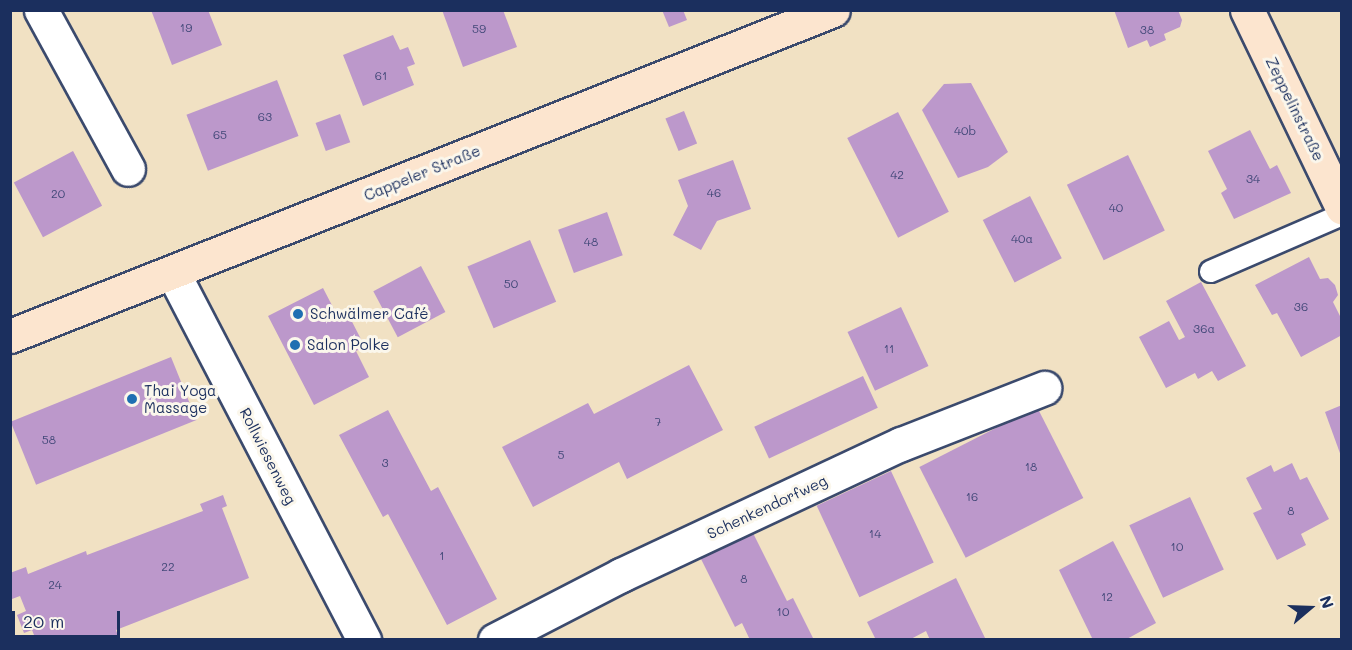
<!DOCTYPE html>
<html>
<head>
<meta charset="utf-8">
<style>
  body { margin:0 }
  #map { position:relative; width:1352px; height:650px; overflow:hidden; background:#f1e1c3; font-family:Mali,sans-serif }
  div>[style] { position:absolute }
  .building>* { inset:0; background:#bc98cb; transform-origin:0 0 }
  .roads { filter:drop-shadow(2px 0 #3b4a6d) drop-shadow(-2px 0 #3b4a6d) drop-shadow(0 2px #3b4a6d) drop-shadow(0 -2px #3b4a6d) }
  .service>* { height:21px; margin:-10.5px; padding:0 10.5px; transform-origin:10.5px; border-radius:10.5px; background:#fff }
  .minor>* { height:33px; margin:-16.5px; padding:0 16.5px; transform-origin:16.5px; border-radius:16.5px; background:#fff }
  .secondary>* { height:33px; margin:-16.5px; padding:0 16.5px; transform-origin:16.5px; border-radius:16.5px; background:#fce5cf }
  .dots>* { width:16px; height:16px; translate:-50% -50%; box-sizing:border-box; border:3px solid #fbf7ec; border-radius:50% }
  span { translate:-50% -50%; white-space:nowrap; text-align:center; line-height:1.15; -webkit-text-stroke:6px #fbf7ec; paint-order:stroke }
  .number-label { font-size:12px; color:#434979 }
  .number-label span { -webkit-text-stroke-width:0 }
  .street-label { font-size:15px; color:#1b2f5e }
  .poi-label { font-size:15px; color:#1b2f5e }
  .left { translate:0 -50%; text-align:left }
  .frame { position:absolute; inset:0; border:12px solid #1b2f5e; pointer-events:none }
  .north { position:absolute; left:1280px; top:578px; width:60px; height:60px; -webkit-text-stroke:4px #fbf7ec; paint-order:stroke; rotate:71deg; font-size:16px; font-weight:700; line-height:24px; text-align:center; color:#1b2f5e }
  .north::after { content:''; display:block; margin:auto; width:21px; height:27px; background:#1b2f5e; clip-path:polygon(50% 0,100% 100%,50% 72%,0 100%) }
  .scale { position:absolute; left:12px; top:611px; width:108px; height:27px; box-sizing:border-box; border:3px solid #1b2f5e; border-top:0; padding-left:8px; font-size:18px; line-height:21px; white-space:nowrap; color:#1b2f5e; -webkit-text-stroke:4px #fbf7ec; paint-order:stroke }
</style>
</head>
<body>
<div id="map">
  <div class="building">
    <i style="clip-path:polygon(151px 10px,208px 10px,222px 45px,172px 65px)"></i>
    <i style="clip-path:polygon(442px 10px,503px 10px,517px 47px,463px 67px)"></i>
    <i style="clip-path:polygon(662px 10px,683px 10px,687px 20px,669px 27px)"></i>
    <i style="clip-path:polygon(1114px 10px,1178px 10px,1182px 20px,1180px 27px,1164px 34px,1166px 40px,1150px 47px,1147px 40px,1128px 48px)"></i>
    <i style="clip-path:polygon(393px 35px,400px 50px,408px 47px,415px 64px,407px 67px,414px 85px,363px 106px,343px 55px)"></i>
    <i style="left:277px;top:80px;width:60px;height:97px;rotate:69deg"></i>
    <i style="clip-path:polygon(971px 83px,1008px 152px,988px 167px,958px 178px,922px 110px,944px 84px)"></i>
    <i style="left:684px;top:111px;width:35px;height:20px;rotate:68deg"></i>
    <i style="left:898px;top:112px;width:112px;height:57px;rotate:63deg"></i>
    <i style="left:340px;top:114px;width:30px;height:26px;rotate:70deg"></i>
    <i style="clip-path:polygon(1250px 130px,1270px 169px,1277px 165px,1291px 193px,1234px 219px,1221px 193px,1227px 189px,1208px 151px)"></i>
    <i style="left:73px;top:151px;width:62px;height:67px;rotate:62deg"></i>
    <i style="left:1128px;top:155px;width:84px;height:68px;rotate:64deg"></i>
    <i style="clip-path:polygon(733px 160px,751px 209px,717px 221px,701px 250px,673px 235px,688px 206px,678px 180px)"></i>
    <i style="left:1030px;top:196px;width:70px;height:53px;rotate:63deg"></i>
    <i style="left:607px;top:212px;width:46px;height:52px;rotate:70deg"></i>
    <i style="left:530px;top:240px;width:67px;height:68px;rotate:67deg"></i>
    <i style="clip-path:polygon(1309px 257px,1320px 279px,1328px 278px,1335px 285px,1338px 295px,1333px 302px,1342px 320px,1342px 335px,1301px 357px,1277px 313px,1272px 315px,1255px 285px)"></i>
    <i style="left:421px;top:266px;width:52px;height:54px;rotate:62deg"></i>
    <i style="clip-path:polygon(1201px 282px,1246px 366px,1218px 381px,1212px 371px,1198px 379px,1195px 373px,1166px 388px,1139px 337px,1169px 321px,1179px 340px,1185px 337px,1166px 301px)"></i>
    <i style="clip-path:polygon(323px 288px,337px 315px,346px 310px,365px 347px,356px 351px,369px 377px,314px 405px,268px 316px)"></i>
    <i style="left:901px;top:307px;width:65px;height:59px;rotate:65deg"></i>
    <i style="left:171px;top:357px;width:68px;height:173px;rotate:68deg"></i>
    <i style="clip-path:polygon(689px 365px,723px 430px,627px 479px,619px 462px,533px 507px,502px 447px,588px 403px,594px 414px)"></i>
    <i style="left:863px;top:376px;width:35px;height:120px;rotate:65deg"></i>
    <i style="clip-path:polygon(1342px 405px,1342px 456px,1341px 456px,1325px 412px)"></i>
    <i style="left:1037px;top:407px;width:102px;height:132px;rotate:63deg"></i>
    <i style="clip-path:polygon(388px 410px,431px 491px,438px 487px,497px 599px,447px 625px,388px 514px,383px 517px,339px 435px)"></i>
    <i style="clip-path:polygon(1292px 463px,1300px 480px,1307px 477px,1329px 519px,1301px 534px,1306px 545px,1277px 560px,1253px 513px,1262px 509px,1246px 478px,1271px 465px,1274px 472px)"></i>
    <i style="left:891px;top:471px;width:101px;height:82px;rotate:65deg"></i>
    <i style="clip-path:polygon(223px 495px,227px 506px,222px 508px,249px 578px,116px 630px,118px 636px,109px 640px,36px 640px,32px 630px,24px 633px,17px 615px,26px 611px,20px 596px,12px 599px,10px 595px,10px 573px,26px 567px,28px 574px,86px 551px,87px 555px,203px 511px,200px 504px)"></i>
    <i style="left:1190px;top:497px;width:80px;height:67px;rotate:65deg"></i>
    <i style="clip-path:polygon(752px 531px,787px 601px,793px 598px,814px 640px,750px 640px,742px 623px,735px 627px,700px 557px)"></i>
    <i style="clip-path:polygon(1113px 541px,1156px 623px,1125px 640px,1093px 640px,1059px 570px)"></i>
    <i style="clip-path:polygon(956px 578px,986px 640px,930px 640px,926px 631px,909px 640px,876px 640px,867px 622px)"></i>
  </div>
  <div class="roads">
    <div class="service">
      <i style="left:1210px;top:271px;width:144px;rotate:-23.4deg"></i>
    </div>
    <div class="minor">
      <i style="left:41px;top:10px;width:181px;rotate:61.3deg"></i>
      <i style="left:173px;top:273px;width:414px;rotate:62.5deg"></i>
      <i style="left:495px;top:640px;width:142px;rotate:-27.3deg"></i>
      <i style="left:621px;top:575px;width:309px;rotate:-25.1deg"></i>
      <i style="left:901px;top:444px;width:154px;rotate:-21.4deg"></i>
    </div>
    <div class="secondary">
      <i style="left:1247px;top:10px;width:219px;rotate:64.3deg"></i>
      <i style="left:10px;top:336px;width:885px;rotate:-21.61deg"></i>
    </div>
  </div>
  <div class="dots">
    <i style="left:298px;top:314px;background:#1f6fb2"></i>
    <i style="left:295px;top:345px;background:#1f6fb2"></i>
    <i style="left:132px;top:399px;background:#1f6fb2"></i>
  </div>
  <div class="number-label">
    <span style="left:186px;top:28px">19</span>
    <span style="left:479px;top:29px">59</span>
    <span style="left:1147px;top:30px">38</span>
    <span style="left:381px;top:76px">61</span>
    <span style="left:265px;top:117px">63</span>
    <span style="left:965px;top:131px">40b</span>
    <span style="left:220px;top:135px">65</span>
    <span style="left:897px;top:175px">42</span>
    <span style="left:1253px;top:179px">34</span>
    <span style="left:714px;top:193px">46</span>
    <span style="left:58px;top:194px">20</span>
    <span style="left:1116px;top:208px">40</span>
    <span style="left:1022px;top:239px">40a</span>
    <span style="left:591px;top:242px">48</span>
    <span style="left:511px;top:284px">50</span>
    <span style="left:1301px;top:307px">36</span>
    <span style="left:1204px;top:329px">36a</span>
    <span style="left:889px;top:349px">11</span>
    <span style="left:658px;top:422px">7</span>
    <span style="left:49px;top:440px">58</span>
    <span style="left:561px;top:455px">5</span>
    <span style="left:385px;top:463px">3</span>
    <span style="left:1031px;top:467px">18</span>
    <span style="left:972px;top:497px">16</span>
    <span style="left:1291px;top:511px">8</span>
    <span style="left:875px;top:534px">14</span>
    <span style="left:1177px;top:547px">10</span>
    <span style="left:442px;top:556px">1</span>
    <span style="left:168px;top:567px">22</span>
    <span style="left:744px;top:579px">8</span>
    <span style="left:55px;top:585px">24</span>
    <span style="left:1107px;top:597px">12</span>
    <span style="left:783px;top:612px">10</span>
  </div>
  <div class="street-label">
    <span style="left:1295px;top:109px;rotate:64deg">Zeppelinstraße</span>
    <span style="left:422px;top:173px;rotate:-22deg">Cappeler Straße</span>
    <span style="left:268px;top:456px;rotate:63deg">Rollwiesenweg</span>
    <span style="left:767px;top:507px;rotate:-25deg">Schenkendorfweg</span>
  </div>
  <div class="poi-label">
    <span class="left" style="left:310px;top:314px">Schwälmer Café</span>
    <span class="left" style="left:307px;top:345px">Salon Polke</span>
    <span class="left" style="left:144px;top:399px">Thai Yoga<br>Massage</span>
  </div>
  <div class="frame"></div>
  <div class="north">N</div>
  <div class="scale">20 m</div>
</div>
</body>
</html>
